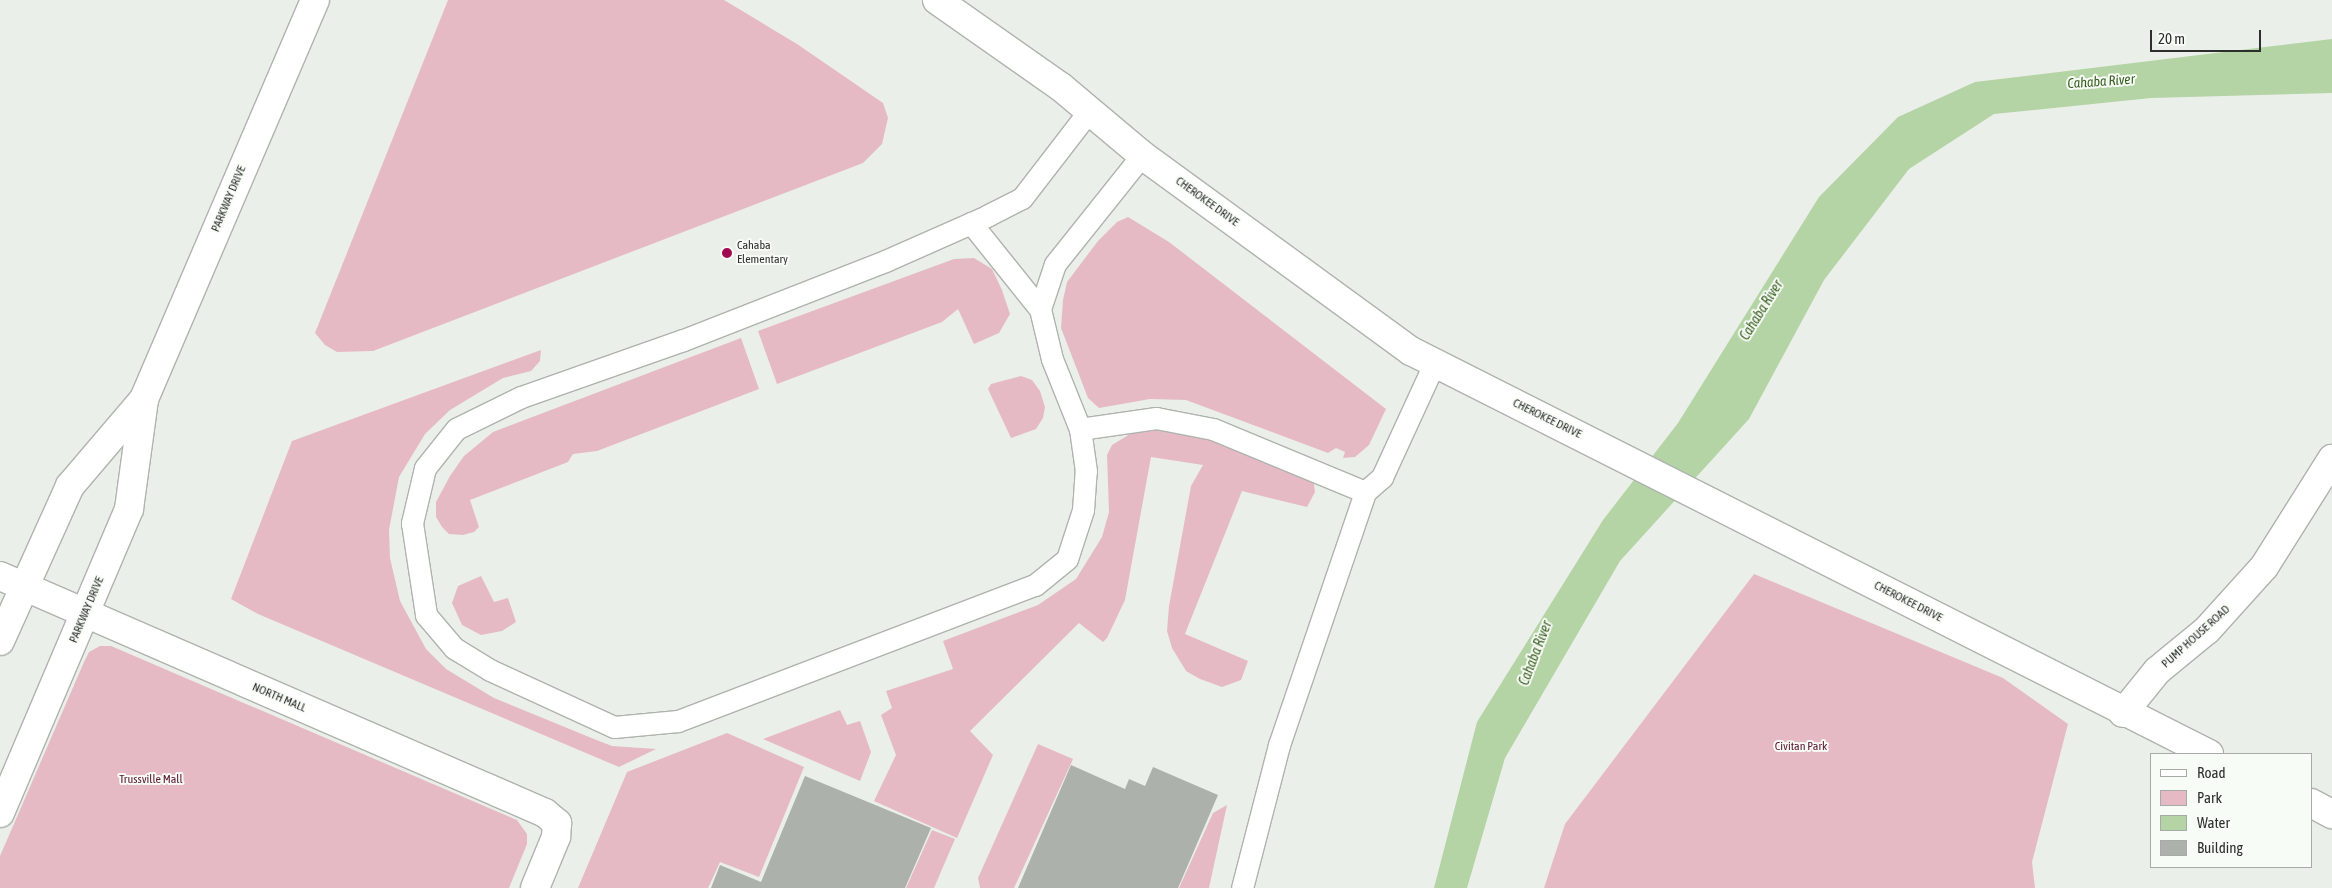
<!DOCTYPE html>
<html>
<head>
<meta charset="utf-8">
<style>
  body { margin:0 }
  #map { position:relative; width:2332px; height:888px; overflow:hidden; background:#ebefe9; font-family:"Asap Condensed",sans-serif }
  div>[style] { position:absolute }
  .green>* { inset:0; background:#e6bac5 }
  .water>* { inset:0; background:#b4d4a5 }
  .building>* { inset:0; background:#adb1ac }
  .roads { filter:drop-shadow(1px 0 #afb3ad) drop-shadow(-1px 0 #afb3ad) drop-shadow(0 1px #afb3ad) drop-shadow(0 -1px #afb3ad) }
  .lane>* { height:21px; margin:-10.5px; padding:0 10.5px; transform-origin:10.5px; border-radius:10.5px; background:#fff }
  .street>* { height:28px; margin:-14px; padding:0 14px; transform-origin:14px; border-radius:14px; background:#fff }
  .dots>* { width:14px; height:14px; translate:-50% -50%; box-sizing:border-box; border:2px solid #f8fcf6; border-radius:50% }
  span { translate:-50% -50%; white-space:nowrap; text-align:center; line-height:1.15; -webkit-text-stroke:4px #f8fcf6; paint-order:stroke }
  .street-label { font-size:12px; color:#2d2f2d }
  .poi-label { font-size:12px; color:#2d2f2d }
  .left { translate:0 -50%; text-align:left }
  .park-label { font-size:12px; color:#59152f }
  .water-label { font-size:14px; color:#385f20; font-style:italic }
  .legend { position:absolute; left:2150px; top:753px; width:162px; height:115px; box-sizing:border-box; background:#f8fcf6; border:1px solid #a7aaa6; margin:0; padding:6px 9px; list-style:none; font-size:15px; color:#2d2f2d }
  .legend li { display:flex; align-items:center; gap:10px; height:25px }
  .legend b { width:25px; border:1px solid #a7aaa6 }
  .scale { position:absolute; left:2150px; top:30px; width:111px; height:22px; box-sizing:border-box; border:2px solid #2d2f2d; border-top:0; padding-left:6px; font-size:15px; line-height:18px; white-space:nowrap; color:#2d2f2d; -webkit-text-stroke:4px #f8fcf6; paint-order:stroke }
</style>
</head>
<body>
<div id="map">
  <div class="green">
    <i style="clip-path:polygon(448px 0,724px 0,797px 44px,883px 103px,888px 118px,882px 144px,863px 163px,373px 351px,337px 352px,325px 345px,315px 333px)"></i>
    <i style="clip-path:polygon(1128px 217px,1169px 242px,1386px 409px,1369px 445px,1355px 457px,1343px 458px,1345px 452px,1336px 448px,1328px 453px,1186px 400px,1150px 399px,1099px 408px,1088px 398px,1061px 328px,1063px 300px,1067px 282px,1098px 241px,1117px 222px)"></i>
    <i style="clip-path:polygon(974px 258px,992px 269px,1002px 290px,1010px 314px,999px 333px,974px 344px,958px 309px,942px 322px,777px 384px,758px 331px,954px 259px)"></i>
    <i style="clip-path:polygon(741px 338px,759px 389px,597px 451px,573px 454px,568px 462px,470px 500px,479px 527px,474px 532px,463px 535px,449px 534px,442px 527px,436px 517px,436px 502px,450px 476px,464px 456px,493px 432px)"></i>
    <i style="clip-path:polygon(541px 350px,540px 361px,531px 371px,503px 378px,450px 410px,425px 434px,399px 477px,389px 530px,390px 558px,400px 601px,426px 649px,446px 669px,494px 698px,594px 739px,612px 746px,656px 749px,619px 767px,258px 614px,231px 599px,292px 441px)"></i>
    <i style="clip-path:polygon(1021px 376px,1032px 380px,1040px 391px,1045px 407px,1043px 418px,1036px 429px,1011px 438px,988px 389px,991px 384px)"></i>
    <i style="clip-path:polygon(1161px 428px,1192px 432px,1310px 478px,1314px 484px,1315px 492px,1307px 507px,1242px 491px,1185px 634px,1248px 661px,1241px 680px,1222px 687px,1200px 679px,1186px 671px,1172px 648px,1167px 631px,1169px 606px,1191px 486px,1203px 465px,1151px 457px,1125px 600px,1107px 638px,1103px 642px,1079px 623px,970px 731px,993px 755px,957px 838px,874px 801px,896px 755px,881px 715px,892px 708px,886px 691px,953px 669px,943px 641px,1038px 605px,1076px 579px,1102px 537px,1109px 512px,1107px 455px,1112px 445px,1130px 434px)"></i>
    <i style="clip-path:polygon(1754px 574px,2003px 678px,2068px 724px,2032px 862px,2035px 888px,1544px 888px,1565px 824px)"></i>
    <i style="clip-path:polygon(481px 576px,494px 602px,508px 598px,516px 622px,502px 631px,481px 635px,462px 625px,452px 603px,458px 586px)"></i>
    <i style="clip-path:polygon(100px 646px,111px 646px,517px 820px,527px 834px,527px 844px,509px 888px,0 888px,0 856px,84px 662px,89px 652px)"></i>
    <i style="clip-path:polygon(840px 710px,847px 725px,860px 721px,871px 752px,860px 781px,763px 739px)"></i>
    <i style="clip-path:polygon(727px 733px,804px 767px,759px 877px,720px 862px,708px 888px,578px 888px,627px 772px)"></i>
    <i style="clip-path:polygon(1038px 744px,1073px 759px,1014px 888px,980px 888px,978px 878px)"></i>
    <i style="clip-path:polygon(1227px 805px,1209px 888px,1179px 888px,1213px 813px)"></i>
    <i style="clip-path:polygon(932px 830px,955px 839px,934px 888px,906px 888px)"></i>
  </div>
  <div class="water">
    <i style="clip-path:polygon(2332px 39px,2332px 93px,2151px 98px,1994px 114px,1909px 169px,1824px 280px,1749px 419px,1620px 561px,1505px 758px,1467px 888px,1434px 888px,1477px 722px,1603px 520px,1678px 423px,1819px 197px,1898px 117px,1975px 82px)"></i>
  </div>
  <div class="building">
    <i style="clip-path:polygon(1071px 765px,1125px 789px,1129px 779px,1145px 786px,1153px 767px,1218px 795px,1178px 888px,1018px 888px)"></i>
    <i style="clip-path:polygon(805px 776px,931px 828px,905px 888px,711px 888px,720px 865px,761px 882px)"></i>
  </div>
  <div class="roads">
    <div class="lane">
      <i style="left:1089px;top:111px;width:110px;rotate:127.6deg"></i>
      <i style="left:1022px;top:198px;width:39px;rotate:153deg"></i>
      <i style="left:987px;top:216px;width:111px;rotate:156.2deg"></i>
      <i style="left:885px;top:261px;width:217px;rotate:158.6deg"></i>
      <i style="left:683px;top:340px;width:172px;rotate:160.6deg"></i>
      <i style="left:521px;top:397px;width:72px;rotate:153.8deg"></i>
      <i style="left:456px;top:429px;width:50px;rotate:128.5deg"></i>
      <i style="left:425px;top:468px;width:57px;rotate:103.3deg"></i>
      <i style="left:412px;top:523px;width:93px;rotate:81.3deg"></i>
      <i style="left:426px;top:615px;width:43px;rotate:49.7deg"></i>
      <i style="left:454px;top:648px;width:42px;rotate:31.4deg"></i>
      <i style="left:490px;top:670px;width:136px;rotate:24.7deg"></i>
      <i style="left:614px;top:727px;width:64px;rotate:-5.4deg"></i>
      <i style="left:678px;top:721px;width:382px;rotate:-20.9deg"></i>
      <i style="left:1035px;top:585px;width:41px;rotate:-39.1deg"></i>
      <i style="left:1067px;top:559px;width:52px;rotate:-71.9deg"></i>
      <i style="left:1083px;top:510px;width:39px;rotate:-86deg"></i>
      <i style="left:1086px;top:471px;width:42px;rotate:-98.1deg"></i>
      <i style="left:1080px;top:429px;width:75px;rotate:-111.8deg"></i>
      <i style="left:1052px;top:359px;width:51px;rotate:-103.5deg"></i>
      <i style="left:1040px;top:309px;width:47px;rotate:-71.6deg"></i>
      <i style="left:1055px;top:264px;width:139px;rotate:-51.4deg"></i>
      <i style="left:971px;top:223px;width:110px;rotate:51.3deg"></i>
      <i style="left:1080px;top:429px;width:77px;rotate:-8.2deg"></i>
      <i style="left:1156px;top:418px;width:58px;rotate:10.9deg"></i>
      <i style="left:1213px;top:429px;width:165px;rotate:22.5deg"></i>
      <i style="left:1365px;top:492px;width:23px;rotate:-41deg"></i>
      <i style="left:1382px;top:477px;width:124px;rotate:-65.3deg"></i>
      <i style="left:1242px;top:888px;width:148px;rotate:-75.5deg"></i>
      <i style="left:1279px;top:745px;width:267px;rotate:-71.2deg"></i>
    </div>
    <div class="street">
      <i style="left:937px;top:0;width:151px;rotate:35.1deg"></i>
      <i style="left:1061px;top:87px;width:106px;rotate:40deg"></i>
      <i style="left:1142px;top:155px;width:333px;rotate:36.1deg"></i>
      <i style="left:1411px;top:351px;width:894px;rotate:26.79deg"></i>
      <i style="left:0;top:576px;width:594px;rotate:23.5deg"></i>
      <i style="left:545px;top:813px;width:16px;rotate:40deg"></i>
      <i style="left:557px;top:823px;width:14px;rotate:94deg"></i>
      <i style="left:556px;top:837px;width:55px;rotate:112.4deg"></i>
      <i style="left:0;top:641px;width:170px;rotate:-65.7deg"></i>
      <i style="left:70px;top:486px;width:114px;rotate:-49.6deg"></i>
      <i style="left:2123px;top:713px;width:54px;rotate:-51deg"></i>
      <i style="left:2157px;top:671px;width:65px;rotate:-39.4deg"></i>
      <i style="left:2207px;top:630px;width:85px;rotate:-47.9deg"></i>
      <i style="left:2264px;top:567px;width:128px;rotate:-57.8deg"></i>
      <i style="left:2311px;top:803px;width:24px;rotate:28deg"></i>
      <i style="left:0;top:813px;width:330px;rotate:-67deg"></i>
      <i style="left:129px;top:509px;width:111px;rotate:-82.2deg"></i>
      <i style="left:144px;top:399px;width:434px;rotate:-66.8deg"></i>
    </div>
  </div>
  <div class="dots">
    <i style="left:727px;top:253px;background:#a00a50"></i>
  </div>
  <div class="street-label">
    <span style="left:229px;top:199px;rotate:-67deg">PARKWAY DRIVE</span>
    <span style="left:1207px;top:202px;rotate:36deg">CHEROKEE DRIVE</span>
    <span style="left:1547px;top:419px;rotate:26deg">CHEROKEE DRIVE</span>
    <span style="left:1908px;top:602px;rotate:27deg">CHEROKEE DRIVE</span>
    <span style="left:87px;top:610px;rotate:-67deg">PARKWAY DRIVE</span>
    <span style="left:2196px;top:637px;rotate:-42deg">PUMP HOUSE ROAD</span>
    <span style="left:279px;top:698px;rotate:23deg">NORTH MALL</span>
  </div>
  <div class="poi-label">
    <span class="left" style="left:737px;top:253px">Cahaba<br>Elementary</span>
  </div>
  <div class="park-label">
    <span style="left:1801px;top:747px">Civitan Park</span>
    <span style="left:151px;top:780px">Trussville Mall</span>
  </div>
  <div class="water-label">
    <span style="left:2101px;top:81px;rotate:-4deg">Cahaba River</span>
    <span style="left:1761px;top:310px;rotate:-58deg">Cahaba River</span>
    <span style="left:1535px;top:653px;rotate:-69deg">Cahaba River</span>
  </div>
  <ul class="legend">
  <li><b style="height:6px;background:#fff"></b>Road</li>
  <li><b style="height:14px;background:#e6bac5"></b>Park</li>
  <li><b style="height:14px;background:#b4d4a5"></b>Water</li>
  <li><b style="height:14px;background:#adb1ac"></b>Building</li>
  </ul>
  <div class="scale">20 m</div>
</div>
</body>
</html>
